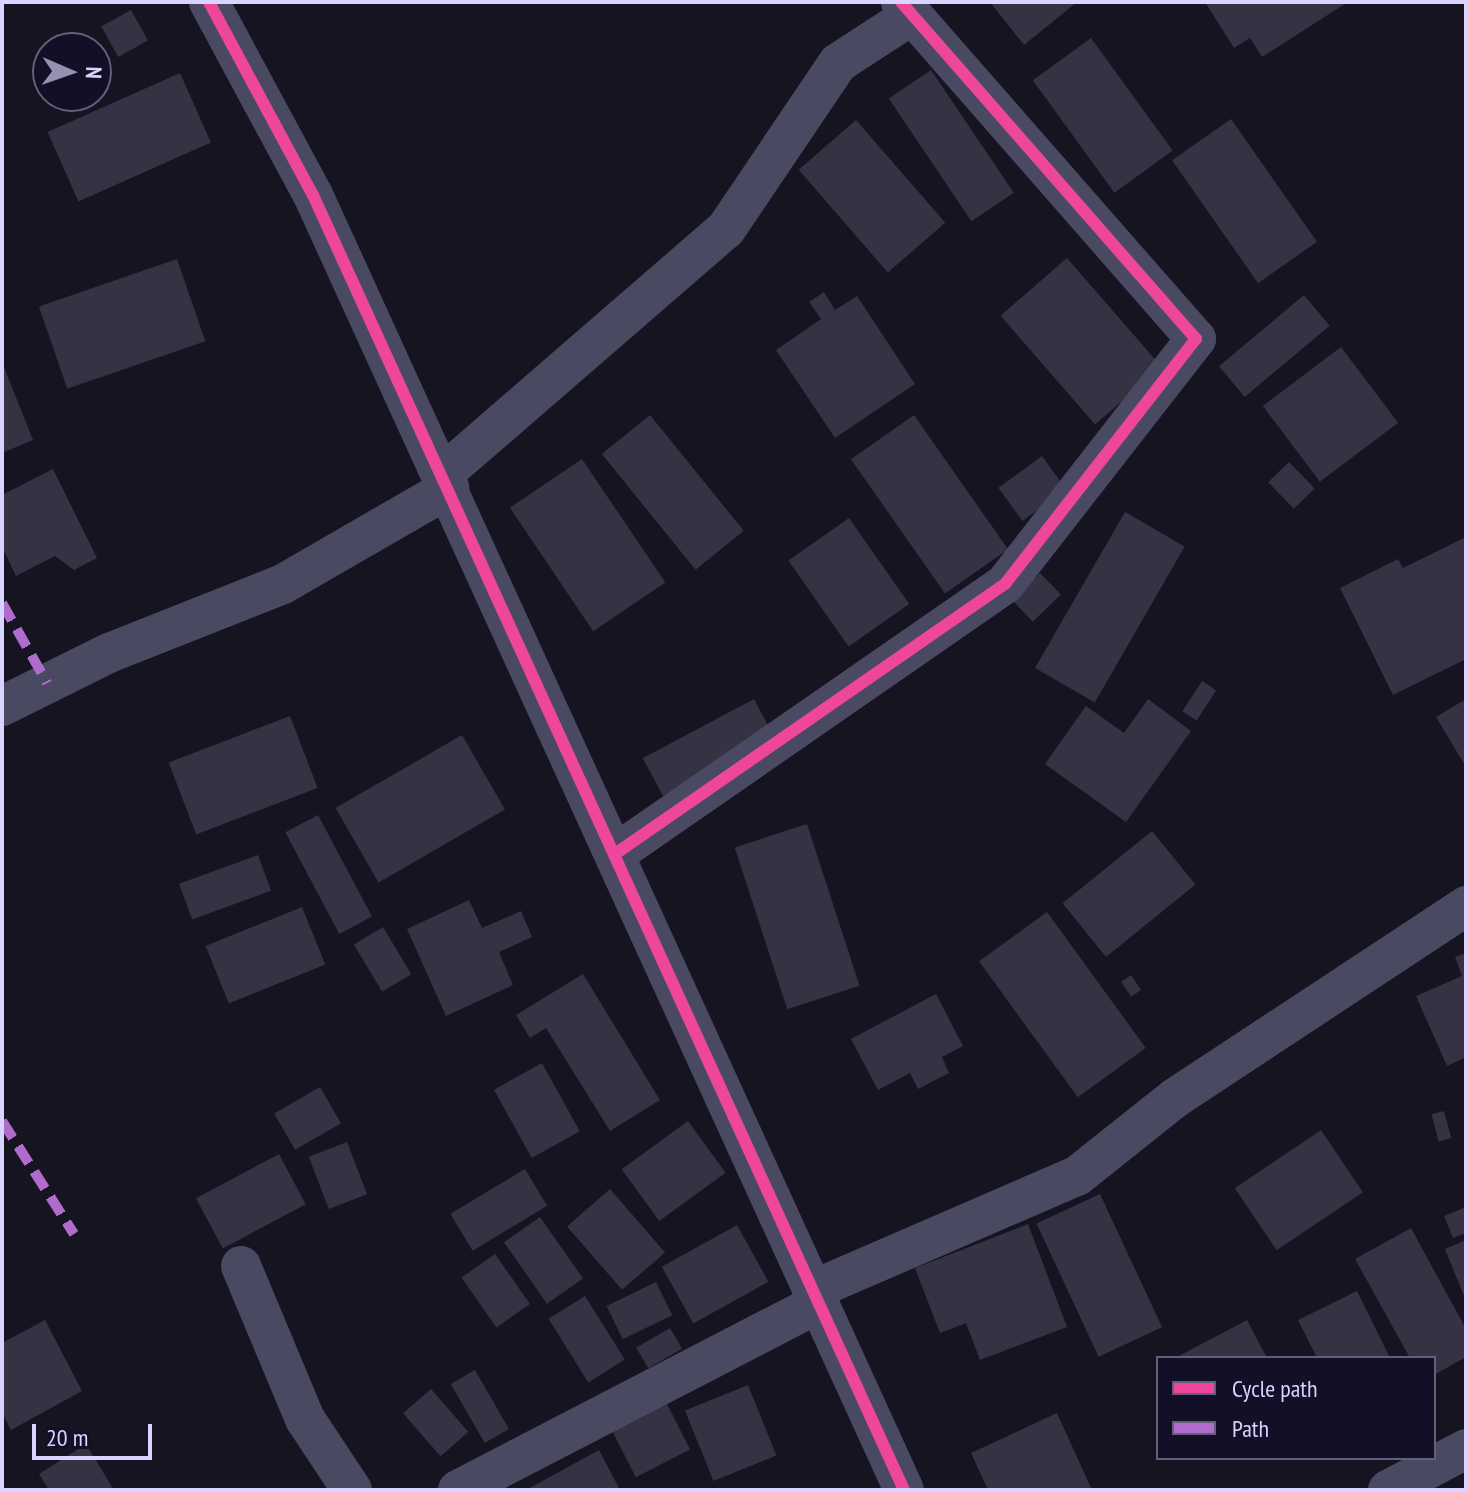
<!DOCTYPE html>
<html>
<head>
<meta charset="utf-8">
<style>
  body { margin:0 }
  #map { position:relative; width:1468px; height:1492px; overflow:hidden; background:#161421; font-family:"PT Sans Narrow",sans-serif }
  div>[style] { position:absolute }
  .building>* { inset:0; background:#343243; transform-origin:0 0 }
  .minor>* { height:40px; margin:-20px; padding:0 20px; transform-origin:20px; border-radius:20px; background:#4a4962 }
  .quiet>* { height:10px; margin-top:-5px; transform-origin:0; background:repeating-linear-gradient(90deg,#b06ccc 0 20px,transparent 0 30px) }
  .cycleway>* { height:12px; margin:-6px; padding:0 6px; transform-origin:6px; border-radius:6px; background:#ed469a }
  span { translate:-50% -50%; white-space:nowrap; text-align:center; line-height:1.15; -webkit-text-stroke:6px #130f26; paint-order:stroke }
  .frame { position:absolute; inset:0; border:4px solid #d9d4ff; pointer-events:none }
  .legend { position:absolute; left:1156px; top:1356px; width:280px; height:104px; box-sizing:border-box; background:#130f26; border:2px solid #625e7d; margin:0; padding:10px 14px; list-style:none; font-size:24px; color:#d9d4ff }
  .legend li { display:flex; align-items:center; gap:16px; height:40px }
  .legend b { width:40px; border:2px solid #625e7d }
  .north { position:absolute; left:32px; top:32px; width:80px; height:80px; box-sizing:border-box; background:#130f26; border:2px solid #625e7d; border-radius:50%; rotate:92deg; font-size:22px; font-weight:700; line-height:32px; text-align:center; color:#d9d4ff }
  .north::after { content:''; display:block; margin:auto; width:28px; height:36px; background:#9591b1; clip-path:polygon(50% 0,100% 100%,50% 72%,0 100%) }
  .scale { position:absolute; left:32px; top:1424px; width:120px; height:36px; box-sizing:border-box; border:4px solid #d9d4ff; border-top:0; padding-left:10px; font-size:24px; line-height:28px; white-space:nowrap; color:#d9d4ff; -webkit-text-stroke:6px #130f26; paint-order:stroke }
</style>
</head>
<body>
<div id="map">
  <div class="building">
    <i style="clip-path:polygon(990px 2px,1077px 2px,1024px 45px)"></i>
    <i style="clip-path:polygon(1205px 2px,1348px 2px,1262px 57px,1250px 38px,1234px 48px)"></i>
    <i style="left:131px;top:10px;width:35px;height:34px;rotate:61deg"></i>
    <i style="left:1091px;top:38px;width:139px;height:72px;rotate:54deg"></i>
    <i style="left:931px;top:70px;width:148px;height:51px;rotate:56deg"></i>
    <i style="left:180px;top:73px;width:76px;height:145px;rotate:66deg"></i>
    <i style="left:1231px;top:119px;width:150px;height:72px;rotate:55deg"></i>
    <i style="left:856px;top:120px;width:136px;height:76px;rotate:49deg"></i>
    <i style="left:1067px;top:258px;width:144px;height:88px;rotate:49deg"></i>
    <i style="left:177px;top:259px;width:87px;height:146px;rotate:71deg"></i>
    <i style="clip-path:polygon(824px 292px,835px 310px,857px 296px,915px 384px,835px 438px,776px 350px,821px 319px,809px 302px)"></i>
    <i style="left:1304px;top:295px;width:40px;height:111px;rotate:50deg"></i>
    <i style="left:1341px;top:347px;width:95px;height:98px;rotate:53deg"></i>
    <i style="clip-path:polygon(2px 362px,33px 440px,2px 453px)"></i>
    <i style="left:650px;top:415px;width:149px;height:62px;rotate:51deg"></i>
    <i style="left:914px;top:415px;width:164px;height:77px;rotate:55deg"></i>
    <i style="left:1042px;top:456px;width:41px;height:54px;rotate:54deg"></i>
    <i style="left:582px;top:459px;width:149px;height:87px;rotate:56deg"></i>
    <i style="left:1289px;top:462px;width:37px;height:29px;rotate:46deg"></i>
    <i style="clip-path:polygon(53px 469px,97px 558px,74px 570px,55px 556px,16px 576px,2px 547px,2px 495px)"></i>
    <i style="left:1125px;top:512px;width:69px;height:180px;rotate:30deg"></i>
    <i style="left:849px;top:518px;width:105px;height:74px;rotate:55deg"></i>
    <i style="clip-path:polygon(1466px 537px,1466px 659px,1393px 695px,1340px 588px,1398px 559px,1403px 568px)"></i>
    <i style="left:1040px;top:573px;width:30px;height:39px;rotate:46deg"></i>
    <i style="left:1202px;top:681px;width:17px;height:36px;rotate:33deg"></i>
    <i style="left:754px;top:699px;width:43px;height:126px;rotate:62deg"></i>
    <i style="clip-path:polygon(1148px 699px,1191px 731px,1126px 822px,1045px 764px,1086px 706px,1124px 733px)"></i>
    <i style="clip-path:polygon(1466px 699px,1466px 767px,1436px 717px)"></i>
    <i style="left:290px;top:716px;width:77px;height:130px;rotate:69deg"></i>
    <i style="left:462px;top:735px;width:86px;height:146px;rotate:60deg"></i>
    <i style="left:318px;top:815px;width:115px;height:37px;rotate:62deg"></i>
    <i style="left:807px;top:824px;width:170px;height:76px;rotate:72deg"></i>
    <i style="left:1152px;top:831px;width:69px;height:115px;rotate:51deg"></i>
    <i style="left:258px;top:855px;width:38px;height:84px;rotate:70deg"></i>
    <i style="clip-path:polygon(469px 900px,482px 928px,521px 911px,532px 937px,499px 952px,513px 985px,446px 1016px,407px 929px)"></i>
    <i style="left:302px;top:907px;width:62px;height:104px;rotate:68deg"></i>
    <i style="left:1047px;top:912px;width:168px;height:84px;rotate:54deg"></i>
    <i style="left:383px;top:927px;width:55px;height:34px;rotate:59deg"></i>
    <i style="clip-path:polygon(1466px 953px,1466px 1057px,1447px 1066px,1416px 996px,1462px 976px,1455px 957px)"></i>
    <i style="clip-path:polygon(583px 974px,660px 1100px,610px 1131px,546px 1028px,530px 1038px,516px 1015px)"></i>
    <i style="left:1131px;top:975px;width:18px;height:12px;rotate:56deg"></i>
    <i style="clip-path:polygon(936px 994px,963px 1046px,942px 1057px,949px 1073px,918px 1089px,910px 1073px,878px 1090px,851px 1039px)"></i>
    <i style="left:542px;top:1063px;width:78px;height:55px;rotate:61deg"></i>
    <i style="left:320px;top:1087px;width:42px;height:53px;rotate:60deg"></i>
    <i style="left:1444px;top:1111px;width:28px;height:13px;rotate:75deg"></i>
    <i style="left:688px;top:1121px;width:64px;height:82px;rotate:54deg"></i>
    <i style="left:1321px;top:1130px;width:75px;height:104px;rotate:56deg"></i>
    <i style="left:347px;top:1142px;width:56px;height:41px;rotate:69deg"></i>
    <i style="left:279px;top:1154px;width:57px;height:94px;rotate:62deg"></i>
    <i style="left:525px;top:1169px;width:43px;height:87px;rotate:59deg"></i>
    <i style="left:610px;top:1189px;width:84px;height:57px;rotate:49deg"></i>
    <i style="left:1100px;top:1194px;width:147px;height:70px;rotate:65deg"></i>
    <i style="clip-path:polygon(1466px 1207px,1466px 1233px,1453px 1238px,1444px 1216px)"></i>
    <i style="left:540px;top:1217px;width:75px;height:44px;rotate:55deg"></i>
    <i style="clip-path:polygon(1028px 1224px,1067px 1327px,980px 1360px,966px 1323px,940px 1333px,915px 1268px)"></i>
    <i style="left:737px;top:1225px;width:65px;height:86px;rotate:61deg"></i>
    <i style="clip-path:polygon(1411px 1228px,1466px 1329px,1466px 1357px,1434px 1375px,1434px 1358px,1410px 1358px,1355px 1259px)"></i>
    <i style="clip-path:polygon(1466px 1240px,1466px 1301px,1445px 1249px)"></i>
    <i style="left:495px;top:1254px;width:61px;height:41px;rotate:55deg"></i>
    <i style="left:656px;top:1282px;width:37px;height:55px;rotate:64deg"></i>
    <i style="clip-path:polygon(1357px 1291px,1390px 1358px,1317px 1358px,1298px 1320px)"></i>
    <i style="left:585px;top:1296px;width:75px;height:43px;rotate:58deg"></i>
    <i style="clip-path:polygon(45px 1320px,82px 1391px,11px 1430px,2px 1413px,2px 1343px)"></i>
    <i style="clip-path:polygon(1247px 1320px,1267px 1358px,1175px 1358px)"></i>
    <i style="left:670px;top:1328px;width:24px;height:39px;rotate:60deg"></i>
    <i style="left:475px;top:1370px;width:68px;height:28px;rotate:60deg"></i>
    <i style="left:748px;top:1385px;width:76px;height:68px;rotate:68deg"></i>
    <i style="left:431px;top:1389px;width:57px;height:37px;rotate:49deg"></i>
    <i style="left:667px;top:1404px;width:51px;height:61px;rotate:63deg"></i>
    <i style="clip-path:polygon(1057px 1413px,1092px 1490px,988px 1490px,971px 1453px)"></i>
    <i style="clip-path:polygon(86px 1444px,114px 1490px,49px 1490px,39px 1474px)"></i>
    <i style="clip-path:polygon(599px 1450px,620px 1490px,526px 1490px)"></i>
  </div>
  <div class="minor">
    <i style="left:209px;top:2px;width:219px;rotate:61.7deg"></i>
    <i style="left:313px;top:195px;width:1423px;rotate:65.47deg"></i>
    <i style="left:443px;top:474px;width:374px;rotate:-40.9deg"></i>
    <i style="left:726px;top:229px;width:200px;rotate:-56deg"></i>
    <i style="left:838px;top:63px;width:88px;rotate:-33deg"></i>
    <i style="left:2px;top:706px;width:119px;rotate:-26.4deg"></i>
    <i style="left:109px;top:653px;width:187px;rotate:-21.6deg"></i>
    <i style="left:283px;top:584px;width:192px;rotate:-30deg"></i>
    <i style="left:615px;top:854px;width:474px;rotate:-34.7deg"></i>
    <i style="left:1005px;top:584px;width:311px;rotate:-52.1deg"></i>
    <i style="left:1196px;top:339px;width:448px;rotate:-131.2deg"></i>
    <i style="left:241px;top:1266px;width:166px;rotate:67.3deg"></i>
    <i style="left:305px;top:1419px;width:85px;rotate:56.5deg"></i>
    <i style="left:813px;top:1290px;width:288px;rotate:-23.4deg"></i>
    <i style="left:1077px;top:1176px;width:125px;rotate:-38.5deg"></i>
    <i style="left:1175px;top:1098px;width:349px;rotate:-33.4deg"></i>
    <i style="left:458px;top:1490px;width:407px;rotate:-27.4deg"></i>
    <i style="left:1388px;top:1490px;width:88px;rotate:-27.7deg"></i>
  </div>
  <div class="quiet">
    <i style="left:2px;top:603px;width:92px;rotate:60.6deg"></i>
    <i style="left:2px;top:1121px;width:134px;rotate:57.5deg"></i>
  </div>
  <div class="cycleway">
    <i style="left:209px;top:2px;width:219px;rotate:61.7deg"></i>
    <i style="left:313px;top:195px;width:1423px;rotate:65.47deg"></i>
    <i style="left:615px;top:854px;width:474px;rotate:-34.7deg"></i>
    <i style="left:1005px;top:584px;width:311px;rotate:-52.1deg"></i>
    <i style="left:1196px;top:339px;width:448px;rotate:-131.2deg"></i>
  </div>
  <div class="frame"></div>
  <ul class="legend">
  <li><b style="height:10px;background:#ed469a"></b>Cycle path</li>
  <li><b style="height:10px;background:#b06ccc"></b>Path</li>
  </ul>
  <div class="north">N</div>
  <div class="scale">20 m</div>
</div>
</body>
</html>
